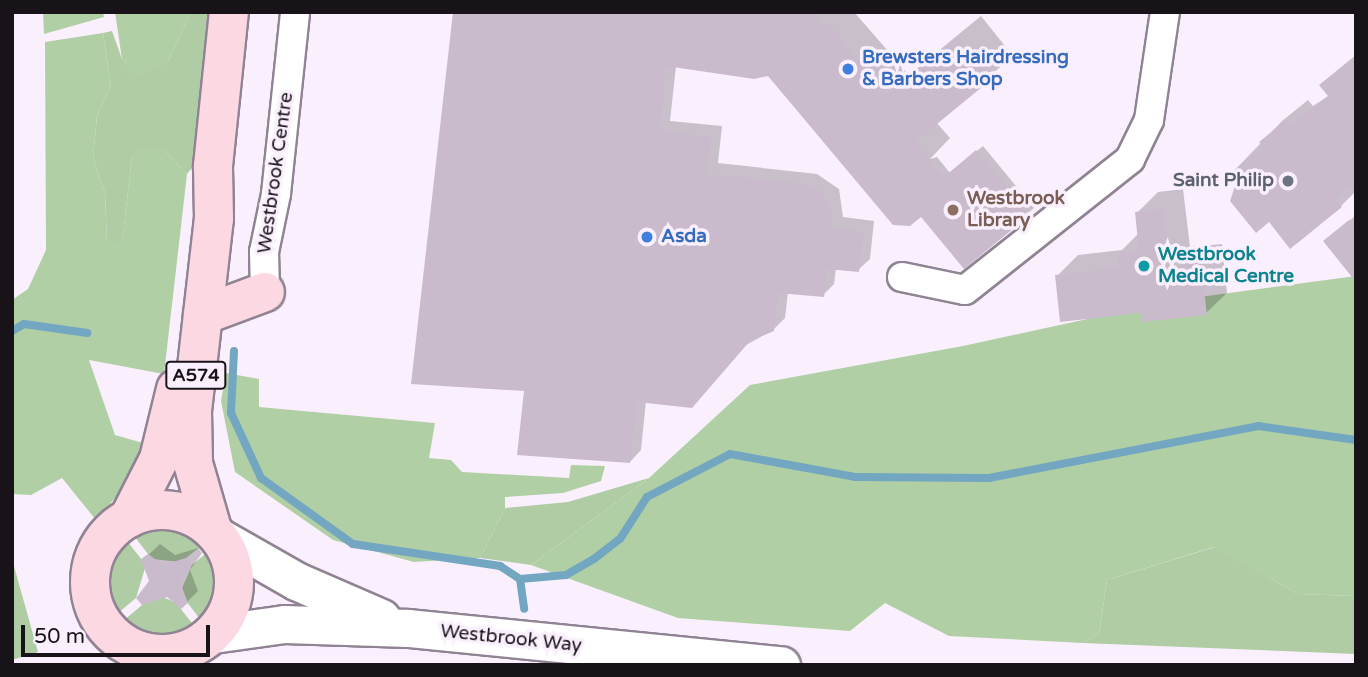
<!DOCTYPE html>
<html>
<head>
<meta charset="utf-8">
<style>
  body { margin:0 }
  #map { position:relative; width:1368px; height:677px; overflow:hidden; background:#faeffd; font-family:"Varela Round",sans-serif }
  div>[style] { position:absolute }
  .green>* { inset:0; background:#afcca5 }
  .forest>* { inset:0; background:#b0cfa4 }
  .shadow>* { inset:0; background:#0003 }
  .stream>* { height:8px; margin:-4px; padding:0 4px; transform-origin:4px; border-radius:4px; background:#72a6c1 }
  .building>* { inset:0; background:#c9bbcc }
  .roads { filter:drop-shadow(2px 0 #908393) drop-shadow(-2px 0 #908393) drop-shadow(0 2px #908393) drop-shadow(0 -2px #908393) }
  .minor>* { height:28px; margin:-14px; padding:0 14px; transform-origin:14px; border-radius:14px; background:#fff }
  .tertiary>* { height:37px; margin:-18.5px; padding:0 18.5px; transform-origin:18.5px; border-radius:18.5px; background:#fff }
  .primary>* { height:38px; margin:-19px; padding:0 19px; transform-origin:19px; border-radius:19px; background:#fcd8e2 }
  .primary>.ring { margin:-19px; padding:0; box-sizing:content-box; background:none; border:38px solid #fcd8e2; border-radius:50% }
  .dots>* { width:19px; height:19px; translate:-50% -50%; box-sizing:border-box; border:4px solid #faeffd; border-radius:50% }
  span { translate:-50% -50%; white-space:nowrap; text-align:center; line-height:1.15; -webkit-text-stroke:7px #faeffd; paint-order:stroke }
  .shield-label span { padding:2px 5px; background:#faeffd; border:2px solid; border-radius:5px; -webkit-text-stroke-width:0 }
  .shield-label { font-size:18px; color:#181319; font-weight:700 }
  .shop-label { font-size:19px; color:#366cbe; font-weight:700 }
  .left { translate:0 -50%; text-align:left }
  .street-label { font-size:19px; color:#181319 }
  .worship-label { font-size:19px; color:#5b616d; font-weight:700 }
  .right { translate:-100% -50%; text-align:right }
  .education-label { font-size:19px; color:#785e54; font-weight:700 }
  .culture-label { font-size:19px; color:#0d838f; font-weight:700 }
  .frame { position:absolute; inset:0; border:14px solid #181319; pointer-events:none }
  .scale { position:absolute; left:21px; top:625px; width:189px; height:32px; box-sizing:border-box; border:4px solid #181319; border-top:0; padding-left:9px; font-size:21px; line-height:24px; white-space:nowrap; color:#181319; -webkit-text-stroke:5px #faeffd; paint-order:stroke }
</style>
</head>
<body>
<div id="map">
  <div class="green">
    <i style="clip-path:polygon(191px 12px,210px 12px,198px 160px,187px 174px,165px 151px,132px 156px,122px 244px,107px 242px,105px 193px,93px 158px,97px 116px,111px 85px,103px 33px,112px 31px,122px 59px,136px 75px,168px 62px)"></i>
    <i style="clip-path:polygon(649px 478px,531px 565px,480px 558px,505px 508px,568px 502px)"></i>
    <i style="clip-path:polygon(172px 527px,205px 543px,181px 562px,152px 559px,134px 536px)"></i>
    <i style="clip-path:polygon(127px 541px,146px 565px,136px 598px,118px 613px,110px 593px,110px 571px)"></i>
    <i style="clip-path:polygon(1215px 547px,1298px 594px,1356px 596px,1356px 654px,1083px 643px,1099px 634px,1107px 580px)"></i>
    <i style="clip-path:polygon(210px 550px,219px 568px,220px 590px,203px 623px,180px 593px,192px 565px)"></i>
    <i style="clip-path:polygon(12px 559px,38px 652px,12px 660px)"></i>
    <i style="clip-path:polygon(163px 597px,176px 603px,196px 628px,177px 637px,156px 637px,124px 620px,147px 601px)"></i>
  </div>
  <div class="forest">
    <i style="clip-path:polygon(43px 12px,103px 12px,104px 17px,44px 34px)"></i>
    <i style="clip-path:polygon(115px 12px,191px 12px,168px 62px,136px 76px,122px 59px)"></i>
    <i style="clip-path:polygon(103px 33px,111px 85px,97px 116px,93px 158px,105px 193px,107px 242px,122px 243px,132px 156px,142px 148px,165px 151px,187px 174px,164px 374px,89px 360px,115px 435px,143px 443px,121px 491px,96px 520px,62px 478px,31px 495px,12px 494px,12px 300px,28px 289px,46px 250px,45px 42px)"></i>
    <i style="clip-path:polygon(1356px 276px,1356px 596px,1298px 594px,1214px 547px,1107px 580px,1099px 634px,1083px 643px,949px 636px,885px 603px,850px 631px,678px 618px,531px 565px,649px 478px,750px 385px,963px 346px,1170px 301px)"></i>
    <i style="clip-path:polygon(226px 373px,259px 379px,259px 407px,435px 423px,429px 458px,451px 460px,462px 472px,569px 478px,571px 465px,605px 466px,601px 481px,563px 493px,505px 497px,505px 508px,480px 558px,414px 562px,333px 540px,235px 472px,221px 401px)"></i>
  </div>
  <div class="shadow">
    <i style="clip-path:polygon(454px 12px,854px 12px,909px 75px,981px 16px,1013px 56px,936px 122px,950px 138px,930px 159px,937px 157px,950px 173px,983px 146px,1034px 208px,964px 267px,922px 215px,883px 197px,875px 203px,769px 74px,676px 66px,670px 121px,722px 126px,718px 163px,817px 174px,839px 189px,843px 217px,874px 221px,870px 259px,858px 270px,836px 268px,834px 284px,823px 295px,788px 292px,785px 318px,773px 330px,646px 401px,641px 450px,630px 462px,526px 389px)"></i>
    <i style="clip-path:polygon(1326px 80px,1356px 191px,1341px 206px,1237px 186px,1229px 176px,1282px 121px,1308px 100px,1313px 106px,1330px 95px)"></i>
    <i style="clip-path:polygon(1183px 189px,1190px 247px,1222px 244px,1227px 293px,1206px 313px,1142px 311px,1057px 276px,1078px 255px,1122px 250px,1139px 233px,1137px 213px,1158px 192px)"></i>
    <i style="clip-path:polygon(1355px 216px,1356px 217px,1356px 280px,1330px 236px)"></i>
    <i style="clip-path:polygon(160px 544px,175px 555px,198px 548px,202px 553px,190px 570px,198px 591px,187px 602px,149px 586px,151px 575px,143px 560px)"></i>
  </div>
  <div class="stream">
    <i style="left:12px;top:331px;width:14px;rotate:-30deg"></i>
    <i style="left:24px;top:324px;width:64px;rotate:8.1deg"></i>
    <i style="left:234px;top:351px;width:62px;rotate:92.8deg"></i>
    <i style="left:231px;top:413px;width:72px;rotate:65.2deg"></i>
    <i style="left:261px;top:478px;width:113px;rotate:35.7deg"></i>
    <i style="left:353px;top:544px;width:149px;rotate:8.5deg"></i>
    <i style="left:500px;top:566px;width:24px;rotate:33deg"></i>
    <i style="left:520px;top:579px;width:46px;rotate:-5deg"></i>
    <i style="left:566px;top:575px;width:32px;rotate:-30deg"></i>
    <i style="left:594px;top:559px;width:33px;rotate:-38deg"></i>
    <i style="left:620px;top:539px;width:50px;rotate:-57.3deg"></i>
    <i style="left:647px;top:497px;width:93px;rotate:-27.4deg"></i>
    <i style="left:730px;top:454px;width:127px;rotate:10.4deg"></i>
    <i style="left:855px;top:477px;width:134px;rotate:0.4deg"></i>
    <i style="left:989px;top:478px;width:274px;rotate:-10.9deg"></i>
    <i style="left:1258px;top:426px;width:99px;rotate:8.1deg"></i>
    <i style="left:520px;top:579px;width:30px;rotate:82deg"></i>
  </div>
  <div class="building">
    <i style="clip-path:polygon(453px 12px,812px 12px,823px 25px,827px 22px,887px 95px,959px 36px,993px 78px,915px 142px,944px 177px,976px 150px,1030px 215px,964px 269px,921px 217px,910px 226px,893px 225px,768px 76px,754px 79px,666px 66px,660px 131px,711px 137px,707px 174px,806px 184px,821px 192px,832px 209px,832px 228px,864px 232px,859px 272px,827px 269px,824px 297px,778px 293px,774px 331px,750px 341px,692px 408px,637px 402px,630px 463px,517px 455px,524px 391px,411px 384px)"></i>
    <i style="clip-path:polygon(1356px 55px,1356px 193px,1350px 186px,1335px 198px,1342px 207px,1290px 249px,1269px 222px,1256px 233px,1230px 201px,1235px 186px,1227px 176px,1263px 147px,1259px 142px,1286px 120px,1291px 125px,1328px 96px,1319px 85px)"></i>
    <i style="clip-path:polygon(1163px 209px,1169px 267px,1201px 264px,1207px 315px,1141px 322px,1141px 313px,1060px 322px,1055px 275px,1118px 268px,1117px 253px,1139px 251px,1135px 212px)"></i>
    <i style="clip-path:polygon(1349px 220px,1356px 229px,1356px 282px,1323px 241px)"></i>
    <i style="clip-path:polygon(148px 554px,163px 565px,186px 558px,192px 565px,180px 582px,188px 603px,181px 609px,167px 597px,142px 605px,136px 598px,149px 581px,141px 559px)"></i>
  </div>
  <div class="roads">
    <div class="minor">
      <i style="left:902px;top:277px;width:64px;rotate:11.7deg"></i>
      <i style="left:965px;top:290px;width:211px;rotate:-38.4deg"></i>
      <i style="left:1130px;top:159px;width:43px;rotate:-64deg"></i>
      <i style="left:1149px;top:120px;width:109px;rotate:-81.6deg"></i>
      <i style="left:265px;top:292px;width:40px;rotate:-91.4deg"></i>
      <i style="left:264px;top:252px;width:59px;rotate:-78.3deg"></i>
      <i style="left:276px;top:194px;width:183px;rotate:-84deg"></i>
    </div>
    <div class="tertiary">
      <i style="left:219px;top:537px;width:89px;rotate:29.7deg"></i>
      <i style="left:296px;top:581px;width:93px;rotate:23.5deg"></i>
      <i style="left:213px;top:634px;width:72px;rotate:-8deg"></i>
      <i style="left:284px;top:624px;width:124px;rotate:1.8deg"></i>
      <i style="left:408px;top:628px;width:375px;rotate:5.7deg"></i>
    </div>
    <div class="primary">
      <i style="left:203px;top:315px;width:66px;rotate:-20.4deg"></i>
      <i class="ring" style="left:90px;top:510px;width:106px;height:106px"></i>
      <i style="left:129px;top:518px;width:66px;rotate:-63deg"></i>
      <i style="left:159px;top:459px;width:72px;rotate:-76.3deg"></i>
      <i style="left:212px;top:529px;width:69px;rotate:-106.1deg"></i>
      <i style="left:193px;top:463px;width:52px;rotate:-91.1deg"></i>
      <i style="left:192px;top:411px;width:193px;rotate:-83.5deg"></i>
      <i style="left:214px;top:219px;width:53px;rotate:-91.1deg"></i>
      <i style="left:213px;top:166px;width:155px;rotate:-84.1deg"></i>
    </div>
  </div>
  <div class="dots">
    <i style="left:848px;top:69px;background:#3f7fe0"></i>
    <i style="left:1288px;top:181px;background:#6b7280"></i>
    <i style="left:953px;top:210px;background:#8d6e63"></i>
    <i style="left:647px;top:237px;background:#3f7fe0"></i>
    <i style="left:1144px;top:266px;background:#0f9aa8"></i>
  </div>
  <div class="shield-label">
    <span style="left:196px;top:375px">A574</span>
  </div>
  <div class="shop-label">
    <span class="left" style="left:862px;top:69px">Brewsters Hairdressing<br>&amp; Barbers Shop</span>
    <span class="left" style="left:661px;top:237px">Asda</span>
  </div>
  <div class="street-label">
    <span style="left:276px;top:173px;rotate:-82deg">Westbrook Centre</span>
    <span style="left:511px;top:639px;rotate:6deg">Westbrook Way</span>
  </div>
  <div class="worship-label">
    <span class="right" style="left:1274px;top:181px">Saint Philip</span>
  </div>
  <div class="education-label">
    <span class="left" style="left:967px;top:210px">Westbrook<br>Library</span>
  </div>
  <div class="culture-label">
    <span class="left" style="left:1158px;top:266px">Westbrook<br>Medical Centre</span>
  </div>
  <div class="frame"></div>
  <div class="scale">50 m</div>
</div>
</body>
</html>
